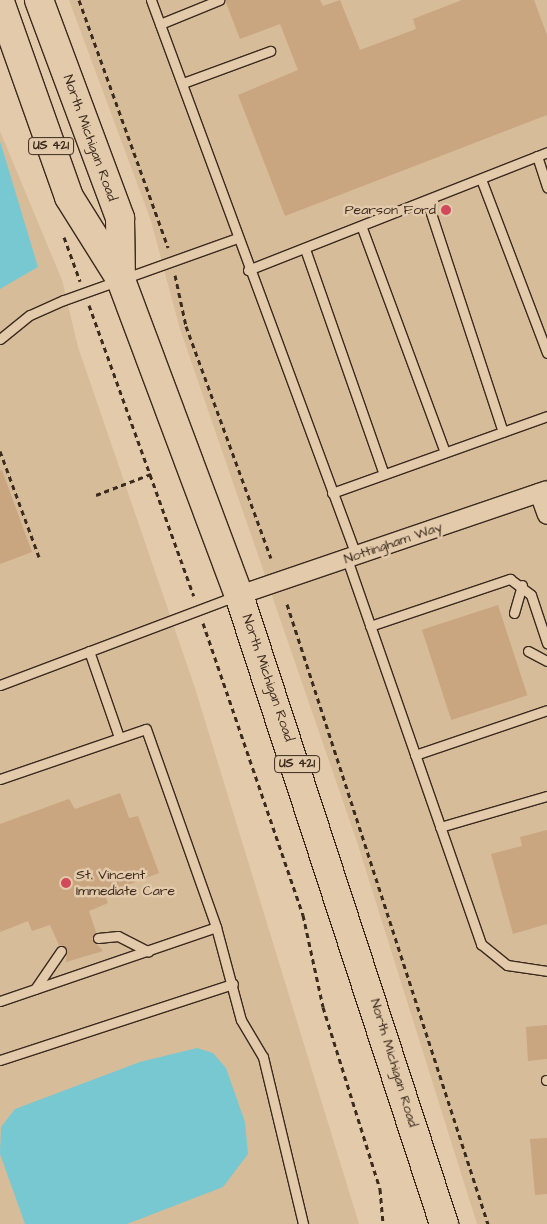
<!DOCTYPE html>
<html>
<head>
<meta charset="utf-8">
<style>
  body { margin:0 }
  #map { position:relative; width:547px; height:1224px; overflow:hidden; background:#e2caaa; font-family:"Architects Daughter",sans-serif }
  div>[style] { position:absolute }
  .built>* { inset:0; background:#d7bc9a }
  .water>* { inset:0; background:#77c8d1 }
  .building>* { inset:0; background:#c9a580; transform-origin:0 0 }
  .path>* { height:3px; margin-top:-1.5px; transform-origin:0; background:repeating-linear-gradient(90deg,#3b2a1e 0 5px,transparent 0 9px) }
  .roads { filter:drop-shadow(1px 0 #3b2a1e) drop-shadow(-1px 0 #3b2a1e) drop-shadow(0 1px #3b2a1e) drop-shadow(0 -1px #3b2a1e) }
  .service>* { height:9px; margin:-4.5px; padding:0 4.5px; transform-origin:4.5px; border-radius:4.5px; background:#e2caaa }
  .minor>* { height:18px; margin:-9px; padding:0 9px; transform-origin:9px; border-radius:9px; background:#e2caaa }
  .primary>* { height:28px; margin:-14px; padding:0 14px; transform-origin:14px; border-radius:14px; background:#e2caaa }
  .dots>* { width:14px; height:14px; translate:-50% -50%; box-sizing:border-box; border:2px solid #e2caaa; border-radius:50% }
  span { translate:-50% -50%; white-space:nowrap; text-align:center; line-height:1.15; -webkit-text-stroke:5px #e2caaa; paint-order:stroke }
  .shield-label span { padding:1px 4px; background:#e2caaa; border:1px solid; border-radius:4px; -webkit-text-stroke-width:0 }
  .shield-label { font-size:12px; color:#3b2a1e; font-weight:700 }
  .street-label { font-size:14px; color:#3b2a1e }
  .poi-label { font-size:14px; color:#3b2a1e }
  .right { translate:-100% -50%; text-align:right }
  .left { translate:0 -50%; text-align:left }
</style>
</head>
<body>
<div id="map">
  <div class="built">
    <i style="clip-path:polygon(69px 0,547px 0,547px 1224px,477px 1224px,357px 842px,180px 329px,151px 221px)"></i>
    <i style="clip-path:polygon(0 131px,62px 280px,78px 347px,195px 688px,359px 1224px,0 1224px)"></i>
  </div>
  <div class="water">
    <i style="clip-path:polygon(0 141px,38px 267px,0 289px)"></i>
    <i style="clip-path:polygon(197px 1048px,213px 1053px,226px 1068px,245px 1122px,248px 1154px,223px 1187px,127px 1224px,25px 1224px,0 1154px,1px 1127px,15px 1109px,140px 1062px)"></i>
  </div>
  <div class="building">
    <i style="clip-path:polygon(225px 0,320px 0,323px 6px,340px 0,360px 50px,416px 29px,413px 19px,462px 0,534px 0,547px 35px,547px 115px,285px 216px,238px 95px,298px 70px,280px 24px,240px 39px)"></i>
    <i style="clip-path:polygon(2px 470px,32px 552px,0 564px,0 471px)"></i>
    <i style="left:498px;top:605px;width:95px;height:80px;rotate:72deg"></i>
    <i style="clip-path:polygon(120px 793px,129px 818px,138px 816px,159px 873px,104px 894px,108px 903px,89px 911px,96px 932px,92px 939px,103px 951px,66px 962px,67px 949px,59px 945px,50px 925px,32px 931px,28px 921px,0 932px,0 824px,69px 799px,75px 809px)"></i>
    <i style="clip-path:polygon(547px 830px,547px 924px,513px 934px,491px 854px,522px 846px,520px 837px)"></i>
    <i style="clip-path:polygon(547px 1025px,547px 1059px,528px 1061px,526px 1027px)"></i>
    <i style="clip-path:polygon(547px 1138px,547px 1194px,535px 1195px,530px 1139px)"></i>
  </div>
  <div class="path">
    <i style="left:79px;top:0;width:263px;rotate:70.2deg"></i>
    <i style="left:64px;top:237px;width:47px;rotate:70deg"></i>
    <i style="left:175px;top:275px;width:52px;rotate:77.8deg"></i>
    <i style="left:186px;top:326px;width:247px;rotate:69.9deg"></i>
    <i style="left:89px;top:305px;width:309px;rotate:70.2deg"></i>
    <i style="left:0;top:451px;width:113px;rotate:69.8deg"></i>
    <i style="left:96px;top:495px;width:59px;rotate:-20.9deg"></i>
    <i style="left:287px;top:604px;width:652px;rotate:72.04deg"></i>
    <i style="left:203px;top:623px;width:309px;rotate:71.1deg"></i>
    <i style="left:303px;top:915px;width:94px;rotate:77.7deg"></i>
    <i style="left:323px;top:1007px;width:191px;rotate:72.6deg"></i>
    <i style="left:380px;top:1189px;width:35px;rotate:85deg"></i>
  </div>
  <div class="roads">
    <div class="service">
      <i style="left:151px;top:0;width:592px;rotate:69.73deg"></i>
      <i style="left:160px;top:24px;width:64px;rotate:-22.1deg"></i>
      <i style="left:183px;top:83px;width:93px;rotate:-20.2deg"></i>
      <i style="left:537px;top:156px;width:33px;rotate:72deg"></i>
      <i style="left:481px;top:179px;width:186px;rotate:69.2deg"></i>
      <i style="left:427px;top:201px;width:243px;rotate:71.8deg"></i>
      <i style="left:362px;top:228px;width:239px;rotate:69.7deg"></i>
      <i style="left:305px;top:249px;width:238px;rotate:70.7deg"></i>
      <i style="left:248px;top:270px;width:321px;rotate:-21.5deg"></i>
      <i style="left:0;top:339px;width:38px;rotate:-39deg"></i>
      <i style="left:30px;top:315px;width:37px;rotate:-24deg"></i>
      <i style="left:64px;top:300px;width:184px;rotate:-19.7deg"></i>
      <i style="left:332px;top:493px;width:228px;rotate:-19.7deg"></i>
      <i style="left:347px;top:559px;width:408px;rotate:70.8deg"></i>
      <i style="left:481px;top:944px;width:33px;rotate:39deg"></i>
      <i style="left:507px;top:965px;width:40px;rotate:8.5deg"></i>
      <i style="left:514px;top:613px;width:29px;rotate:-74deg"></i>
      <i style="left:370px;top:626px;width:148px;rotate:-18.6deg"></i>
      <i style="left:510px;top:579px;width:26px;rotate:37deg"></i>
      <i style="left:531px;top:595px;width:51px;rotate:71.6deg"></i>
      <i style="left:89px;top:651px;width:91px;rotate:70.8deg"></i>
      <i style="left:528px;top:651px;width:21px;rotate:28deg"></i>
      <i style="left:0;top:685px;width:252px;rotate:-20.7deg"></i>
      <i style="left:415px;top:755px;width:139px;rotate:-18.8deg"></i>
      <i style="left:0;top:779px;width:154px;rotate:-18.9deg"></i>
      <i style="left:146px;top:729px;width:210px;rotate:70.5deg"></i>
      <i style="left:216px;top:927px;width:96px;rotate:75deg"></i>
      <i style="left:241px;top:1020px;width:43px;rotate:59.3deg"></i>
      <i style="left:263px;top:1057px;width:172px;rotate:76.5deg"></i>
      <i style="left:440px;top:827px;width:111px;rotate:-16.2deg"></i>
      <i style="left:98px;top:938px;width:20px;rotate:-6deg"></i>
      <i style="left:118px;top:936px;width:34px;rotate:27deg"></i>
      <i style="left:35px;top:989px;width:46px;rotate:-55.6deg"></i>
      <i style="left:0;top:1001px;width:228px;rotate:-18.9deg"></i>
      <i style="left:0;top:1060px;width:245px;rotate:-18.1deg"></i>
      <i style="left:546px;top:1080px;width:1px"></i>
    </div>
    <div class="minor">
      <i style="left:539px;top:493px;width:23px;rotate:70deg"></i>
      <i style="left:239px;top:595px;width:325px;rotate:-18.8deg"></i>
    </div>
    <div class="primary">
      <i style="left:39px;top:0;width:233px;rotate:69.6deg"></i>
      <i style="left:120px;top:218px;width:62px;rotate:89.1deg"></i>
      <i style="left:0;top:2px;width:207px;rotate:70.5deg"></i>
      <i style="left:69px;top:197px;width:98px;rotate:57.9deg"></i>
      <i style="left:121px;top:280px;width:336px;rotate:69.5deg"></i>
      <i style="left:239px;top:595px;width:662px;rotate:71.95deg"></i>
    </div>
  </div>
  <div class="dots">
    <i style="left:446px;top:210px;background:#d1495b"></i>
    <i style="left:66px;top:883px;background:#d1495b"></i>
  </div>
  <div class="shield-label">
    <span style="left:51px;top:146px">US 421</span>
    <span style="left:297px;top:764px">US 421</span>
  </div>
  <div class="street-label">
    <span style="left:90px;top:138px;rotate:70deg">North Michigan Road</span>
    <span style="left:393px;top:543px;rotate:-19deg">Nottingham Way</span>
    <span style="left:268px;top:678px;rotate:71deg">North Michigan Road</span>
    <span style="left:394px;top:1063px;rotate:73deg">North Michigan Road</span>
  </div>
  <div class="poi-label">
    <span class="right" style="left:436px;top:210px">Pearson Ford</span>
    <span class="left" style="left:76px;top:883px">St. Vincent<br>Immediate Care</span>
  </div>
</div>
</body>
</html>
